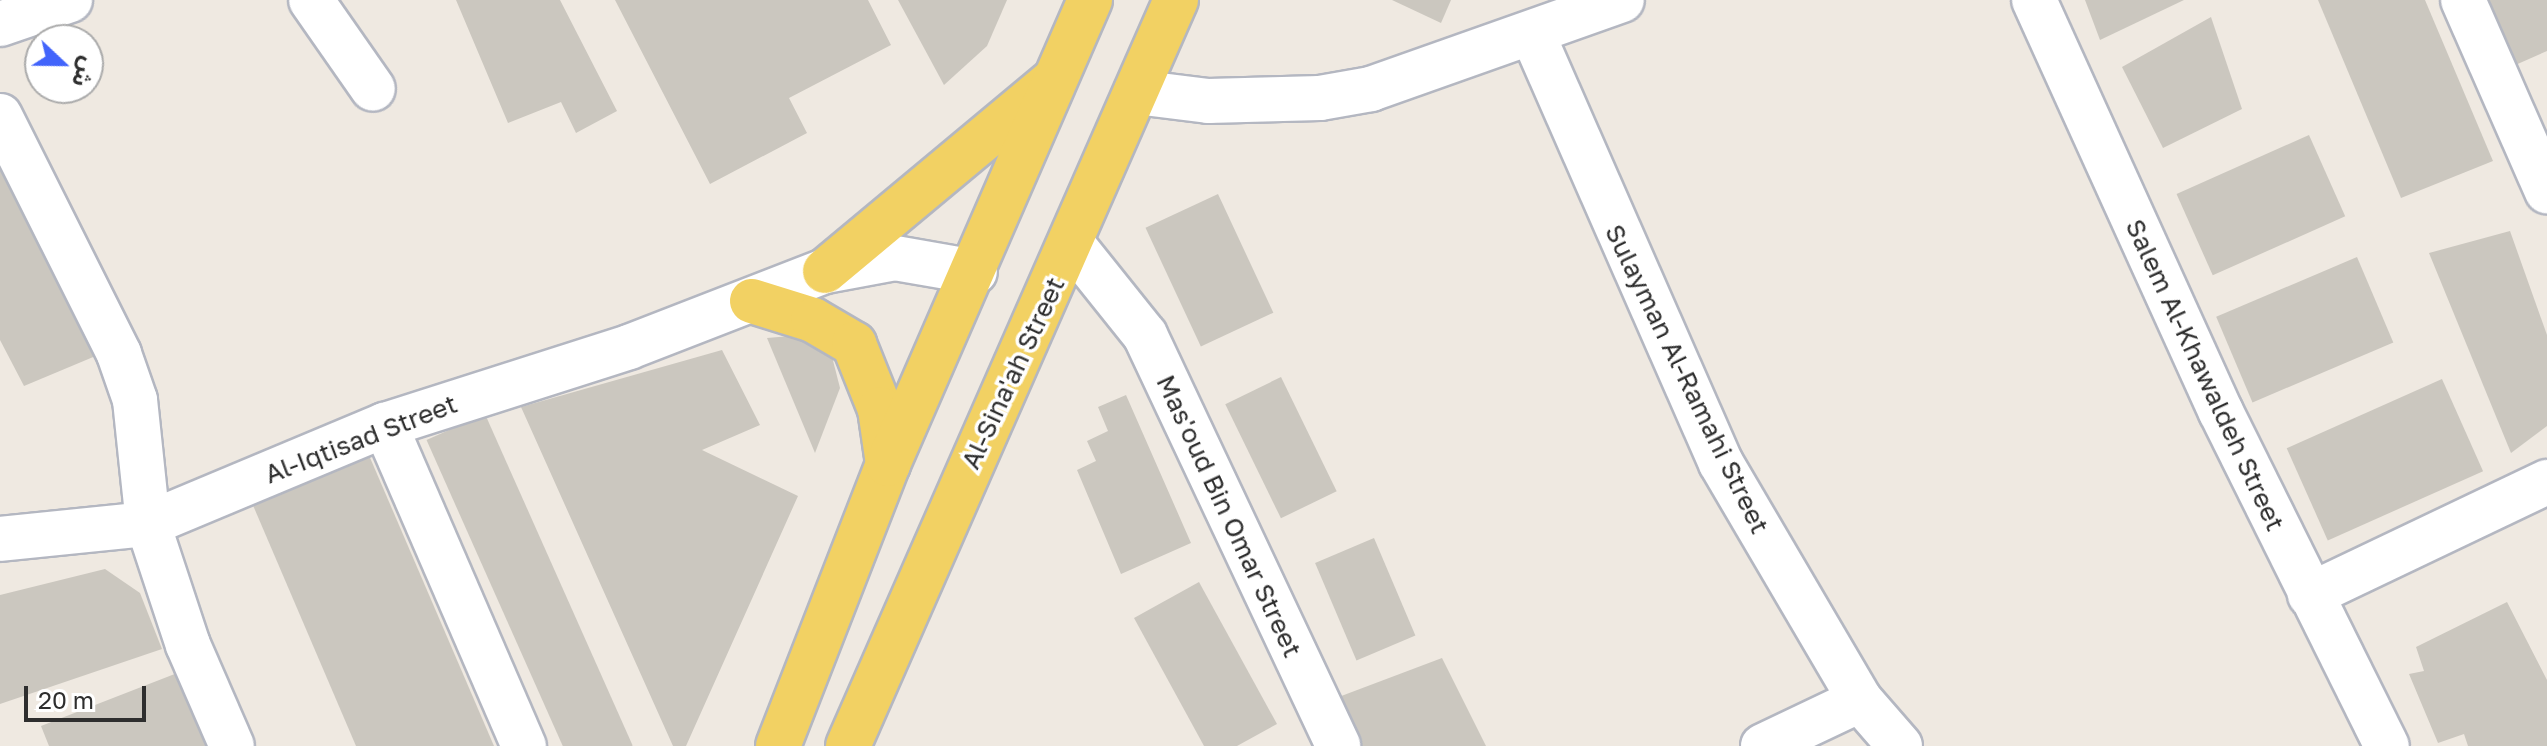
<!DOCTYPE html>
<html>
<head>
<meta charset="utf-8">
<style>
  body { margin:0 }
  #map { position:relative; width:2547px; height:746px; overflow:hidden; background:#efe9e1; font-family:"Golos Text","Noto Sans Arabic",sans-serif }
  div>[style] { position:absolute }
  .building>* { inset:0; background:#cbc7bf; transform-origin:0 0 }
  .roads { filter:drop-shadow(2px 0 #b4b7c1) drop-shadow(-2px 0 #b4b7c1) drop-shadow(0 2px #b4b7c1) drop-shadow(0 -2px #b4b7c1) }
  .minor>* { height:44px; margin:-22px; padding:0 22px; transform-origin:22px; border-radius:22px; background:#fff }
  .major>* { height:44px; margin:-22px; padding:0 22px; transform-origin:22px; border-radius:22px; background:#f2d163 }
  span { translate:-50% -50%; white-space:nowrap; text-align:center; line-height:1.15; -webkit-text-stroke:7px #fff; paint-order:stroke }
  .street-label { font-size:26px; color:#2e2e2e }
  .north { position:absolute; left:24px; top:24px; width:80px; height:80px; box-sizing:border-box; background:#fff; border:2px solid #ababab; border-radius:50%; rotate:112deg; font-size:22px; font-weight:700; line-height:32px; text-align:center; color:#2e2e2e }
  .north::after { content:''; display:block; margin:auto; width:28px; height:36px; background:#4264fb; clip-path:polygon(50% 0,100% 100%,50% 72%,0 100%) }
  .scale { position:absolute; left:24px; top:686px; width:122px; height:36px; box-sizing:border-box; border:4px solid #2e2e2e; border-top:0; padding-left:10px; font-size:24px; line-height:28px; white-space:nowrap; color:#2e2e2e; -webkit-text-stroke:6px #fff; paint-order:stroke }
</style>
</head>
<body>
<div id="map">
  <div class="building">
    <i style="clip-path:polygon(456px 0,560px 0,617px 111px,576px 133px,561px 102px,508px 123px)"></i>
    <i style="clip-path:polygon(615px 0,868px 0,891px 45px,789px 98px,807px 133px,710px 184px)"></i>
    <i style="clip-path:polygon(898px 0,1007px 0,987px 46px,944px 85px)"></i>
    <i style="clip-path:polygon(1392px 0,1451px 0,1441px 23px)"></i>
    <i style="clip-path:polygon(2085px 0,2184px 0,2100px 40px)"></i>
    <i style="clip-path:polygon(2318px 0,2425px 0,2493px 161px,2401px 198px)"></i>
    <i style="clip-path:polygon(2476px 0,2547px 0,2547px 51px,2504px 70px)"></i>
    <i style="clip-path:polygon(2211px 17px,2242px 109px,2163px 148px,2122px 67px)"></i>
    <i style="left:2309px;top:135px;width:89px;height:145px;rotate:66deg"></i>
    <i style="clip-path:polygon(0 166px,98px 355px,24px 386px,0 340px)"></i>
    <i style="left:1218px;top:194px;width:131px;height:80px;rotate:65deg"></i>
    <i style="clip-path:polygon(2510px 231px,2547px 335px,2547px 426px,2511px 453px,2429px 253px)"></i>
    <i style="left:2357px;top:257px;width:93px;height:153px;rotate:67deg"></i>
    <i style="clip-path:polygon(826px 333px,840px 388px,815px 453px,767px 338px)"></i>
    <i style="clip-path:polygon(722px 350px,760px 425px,702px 450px,798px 496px,686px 746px,673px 746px,521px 407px)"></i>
    <i style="left:1281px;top:377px;width:127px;height:62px;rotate:64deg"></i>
    <i style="left:2442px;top:379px;width:101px;height:170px;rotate:66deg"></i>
    <i style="clip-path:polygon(1126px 395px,1191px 543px,1121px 574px,1077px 470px,1096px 461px,1087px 441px,1108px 431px,1098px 407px)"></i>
    <i style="left:485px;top:414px;width:363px;height:64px;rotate:66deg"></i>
    <i style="clip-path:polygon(368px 453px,494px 746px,356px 746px,252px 503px)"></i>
    <i style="left:1374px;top:538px;width:106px;height:64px;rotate:67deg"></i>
    <i style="clip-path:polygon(105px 569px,140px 593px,162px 649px,0 704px,0 595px)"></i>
    <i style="clip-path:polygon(1199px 582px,1277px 724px,1237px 746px,1204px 746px,1134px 618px)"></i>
    <i style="clip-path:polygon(2507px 602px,2547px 680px,2547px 746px,2468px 746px,2464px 734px,2438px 743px,2409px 674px,2424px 671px,2416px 647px)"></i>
    <i style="clip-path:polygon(1442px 658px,1486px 746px,1362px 746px,1336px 698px)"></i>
    <i style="clip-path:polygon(185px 670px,214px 746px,49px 746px,41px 726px)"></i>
  </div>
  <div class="roads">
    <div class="minor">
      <i style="left:311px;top:0;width:108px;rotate:55.1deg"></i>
      <i style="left:2034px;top:0;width:452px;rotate:65.6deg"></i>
      <i style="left:2221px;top:412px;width:373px;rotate:63.6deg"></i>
      <i style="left:2463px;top:0;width:209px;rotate:66.3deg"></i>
      <i style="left:0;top:24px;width:74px;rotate:-18.9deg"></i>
      <i style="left:1533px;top:35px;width:467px;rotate:66.3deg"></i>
      <i style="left:1721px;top:463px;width:275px;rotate:59.6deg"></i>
      <i style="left:1860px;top:700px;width:61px;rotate:49deg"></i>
      <i style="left:1136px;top:92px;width:73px;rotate:7.1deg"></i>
      <i style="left:1208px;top:101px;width:112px;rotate:-1.5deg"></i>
      <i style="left:1320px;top:98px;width:52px;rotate:-10deg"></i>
      <i style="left:1371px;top:89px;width:266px;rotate:-19.5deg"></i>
      <i style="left:0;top:116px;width:266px;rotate:63.4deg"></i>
      <i style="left:119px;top:354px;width:49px;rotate:70.8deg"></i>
      <i style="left:135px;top:400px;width:125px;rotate:84deg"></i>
      <i style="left:148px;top:524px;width:127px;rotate:71.7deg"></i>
      <i style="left:188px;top:645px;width:110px;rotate:66.5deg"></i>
      <i style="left:1072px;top:244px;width:117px;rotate:51.3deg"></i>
      <i style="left:1145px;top:335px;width:454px;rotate:64.8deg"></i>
      <i style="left:385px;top:425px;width:350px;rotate:66.6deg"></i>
      <i style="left:0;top:539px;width:149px;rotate:-5.8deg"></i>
      <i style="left:148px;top:524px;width:257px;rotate:-22.7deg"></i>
      <i style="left:385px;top:425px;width:256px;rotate:-17.7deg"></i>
      <i style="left:629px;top:347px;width:210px;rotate:-21.2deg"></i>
      <i style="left:825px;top:271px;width:71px;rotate:-10.5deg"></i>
      <i style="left:895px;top:258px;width:81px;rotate:9.9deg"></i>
      <i style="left:2310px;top:595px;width:263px;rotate:-25.5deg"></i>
      <i style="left:1763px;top:746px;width:107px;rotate:-25.4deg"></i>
    </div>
    <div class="major">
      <i style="left:825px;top:271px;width:298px;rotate:-39.8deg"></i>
      <i style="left:752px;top:301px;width:64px;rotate:17.3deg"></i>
      <i style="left:813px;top:320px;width:48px;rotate:30.3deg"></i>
      <i style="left:854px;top:344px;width:70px;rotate:68.2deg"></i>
      <i style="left:880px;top:409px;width:56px;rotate:81.7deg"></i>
      <i style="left:778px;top:746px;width:303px;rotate:-68.7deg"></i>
      <i style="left:888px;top:464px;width:506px;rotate:-66.47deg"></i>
      <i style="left:848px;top:746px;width:815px;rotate:-66.27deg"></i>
    </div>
  </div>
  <div class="street-label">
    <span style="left:1013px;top:373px;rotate:-65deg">Al-Sina'ah Street</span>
    <span style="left:2205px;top:375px;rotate:65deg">Salem Al-Khawaldeh Street</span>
    <span style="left:1687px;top:379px;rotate:64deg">Sulayman Al-Ramahi Street</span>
    <span style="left:361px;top:439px;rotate:-21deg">Al-Iqtisad Street</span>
    <span style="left:1229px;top:516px;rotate:65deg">Mas'oud Bin Omar Street</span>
  </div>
  <div class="north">ش</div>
  <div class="scale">20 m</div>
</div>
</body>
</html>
